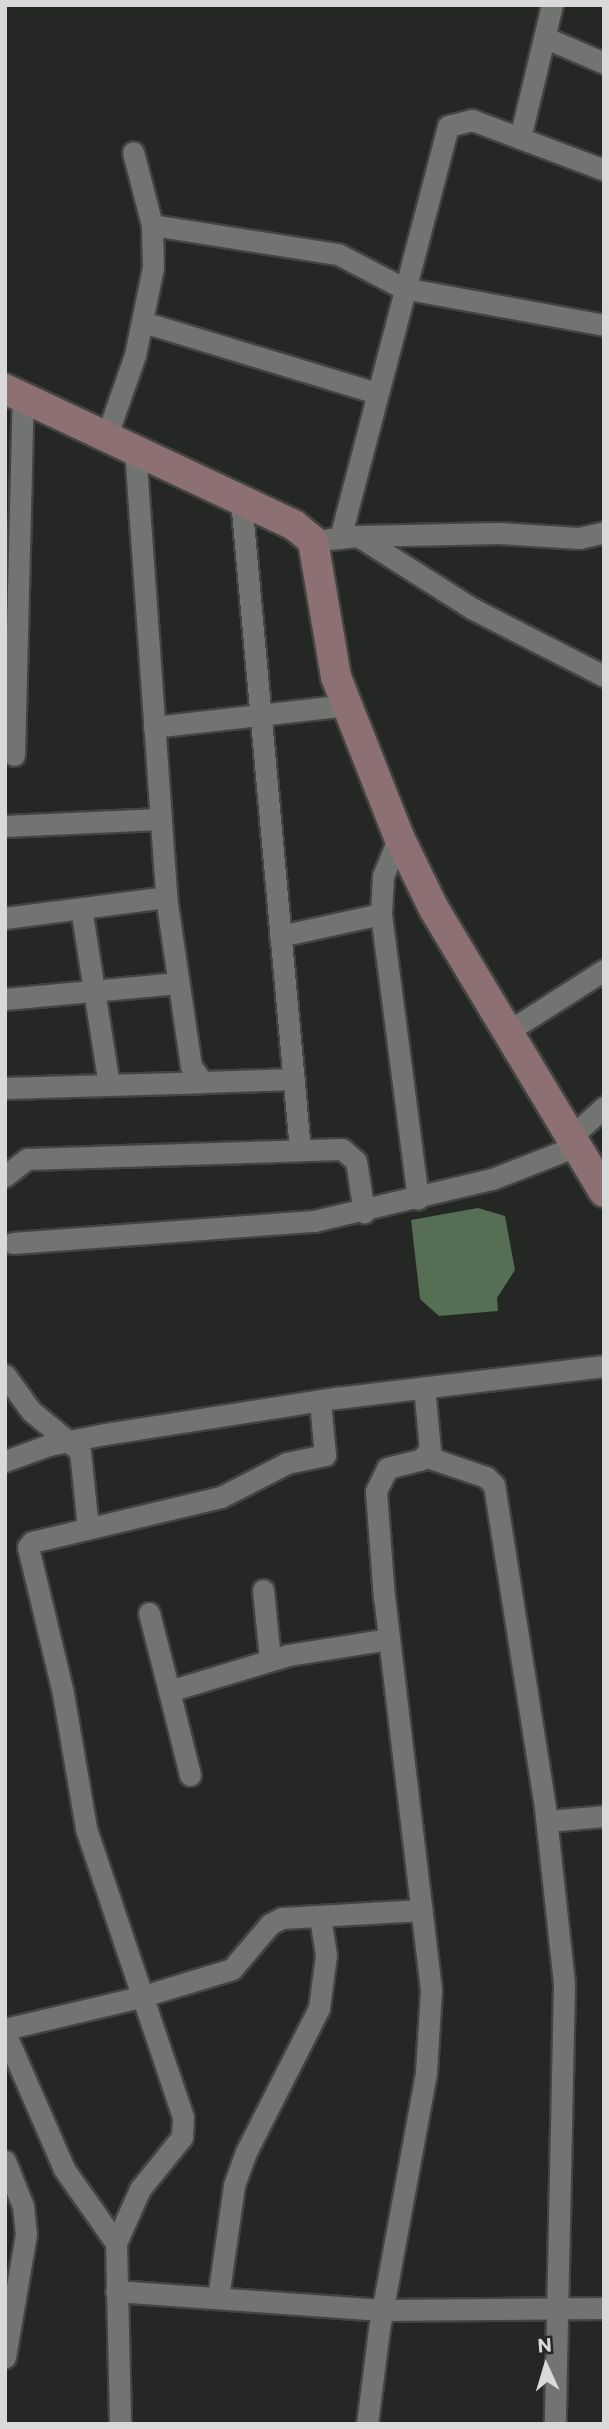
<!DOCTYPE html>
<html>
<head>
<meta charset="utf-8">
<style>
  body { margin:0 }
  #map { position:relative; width:609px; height:2429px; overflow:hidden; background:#242724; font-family:Commissioner,sans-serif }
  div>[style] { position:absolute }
  .water>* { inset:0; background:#566e53 }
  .roads { filter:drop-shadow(2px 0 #434442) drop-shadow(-2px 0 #434442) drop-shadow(0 2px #434442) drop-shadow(0 -2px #434442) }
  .street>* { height:21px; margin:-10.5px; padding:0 10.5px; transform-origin:10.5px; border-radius:10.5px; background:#727471 }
  .secondary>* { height:30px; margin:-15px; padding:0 15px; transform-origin:15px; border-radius:15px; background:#8d7072 }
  span { translate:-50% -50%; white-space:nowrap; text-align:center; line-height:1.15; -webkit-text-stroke:5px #242724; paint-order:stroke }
  .frame { position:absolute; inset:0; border:7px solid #d8d9d8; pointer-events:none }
  .north { position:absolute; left:511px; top:2331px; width:70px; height:70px; -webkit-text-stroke:5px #242724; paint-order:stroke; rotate:356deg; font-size:19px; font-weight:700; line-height:28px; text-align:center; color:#d8d9d8 }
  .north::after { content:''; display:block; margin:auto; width:24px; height:32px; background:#d8d9d8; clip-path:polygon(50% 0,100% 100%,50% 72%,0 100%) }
</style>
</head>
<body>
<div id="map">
  <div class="water">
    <i style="clip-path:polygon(478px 1208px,505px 1216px,515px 1270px,497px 1298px,498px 1311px,439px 1316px,420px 1299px,411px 1220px)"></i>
  </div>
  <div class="roads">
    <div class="street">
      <i style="left:546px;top:38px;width:63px;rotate:23.3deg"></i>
      <i style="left:520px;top:138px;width:137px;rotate:-76.5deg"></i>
      <i style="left:152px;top:225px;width:188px;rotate:8.9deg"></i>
      <i style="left:338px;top:254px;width:73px;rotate:27.6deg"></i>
      <i style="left:403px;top:288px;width:204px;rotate:10.4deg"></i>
      <i style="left:143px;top:322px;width:245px;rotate:16.9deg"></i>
      <i style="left:107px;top:435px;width:85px;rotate:-70.7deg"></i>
      <i style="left:135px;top:355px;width:90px;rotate:-78.4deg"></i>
      <i style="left:153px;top:267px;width:42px;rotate:-91.4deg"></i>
      <i style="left:152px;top:225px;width:75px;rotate:-104.6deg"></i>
      <i style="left:135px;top:449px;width:449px;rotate:86deg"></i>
      <i style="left:166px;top:897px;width:171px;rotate:81.6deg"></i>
      <i style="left:191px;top:1066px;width:19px;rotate:55deg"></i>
      <i style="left:202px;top:1082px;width:92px;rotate:-1.9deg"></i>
      <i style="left:241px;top:499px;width:654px;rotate:84.82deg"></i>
      <i style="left:358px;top:536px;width:141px;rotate:-1.2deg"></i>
      <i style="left:499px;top:533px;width:80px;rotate:3.6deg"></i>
      <i style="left:579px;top:538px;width:26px;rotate:-13deg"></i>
      <i style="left:340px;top:538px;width:426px;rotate:-75.3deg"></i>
      <i style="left:448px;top:126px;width:25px;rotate:-14deg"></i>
      <i style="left:472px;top:120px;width:141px;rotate:20.7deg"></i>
      <i style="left:329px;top:539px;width:29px;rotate:-6deg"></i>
      <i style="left:358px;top:536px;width:136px;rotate:32.4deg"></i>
      <i style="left:473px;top:609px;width:147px;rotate:27.1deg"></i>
      <i style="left:154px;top:727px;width:193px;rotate:-6.5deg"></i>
      <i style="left:14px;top:755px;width:358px;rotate:-88.6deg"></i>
      <i style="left:5px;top:826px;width:155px;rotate:-2.6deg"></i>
      <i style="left:399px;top:837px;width:42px;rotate:112.3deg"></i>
      <i style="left:383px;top:876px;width:38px;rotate:93deg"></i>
      <i style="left:381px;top:914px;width:287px;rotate:82.6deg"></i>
      <i style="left:81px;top:908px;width:178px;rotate:81deg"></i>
      <i style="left:5px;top:918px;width:162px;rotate:-7.4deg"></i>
      <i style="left:280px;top:936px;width:103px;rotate:-12.3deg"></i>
      <i style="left:5px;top:999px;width:174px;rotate:-5.3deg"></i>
      <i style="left:507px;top:1032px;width:115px;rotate:-32.6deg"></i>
      <i style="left:5px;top:1088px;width:197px;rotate:-1.7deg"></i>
      <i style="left:571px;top:1137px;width:45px;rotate:-42.3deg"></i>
      <i style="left:5px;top:1176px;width:28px;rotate:-38deg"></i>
      <i style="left:27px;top:1159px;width:315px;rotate:-1.8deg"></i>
      <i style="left:342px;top:1149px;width:18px;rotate:41deg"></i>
      <i style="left:356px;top:1161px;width:52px;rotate:81.1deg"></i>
      <i style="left:13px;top:1243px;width:302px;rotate:-4.2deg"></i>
      <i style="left:314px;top:1221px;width:183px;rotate:-13.3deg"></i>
      <i style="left:492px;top:1179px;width:90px;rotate:-21.4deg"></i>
      <i style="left:5px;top:1375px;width:44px;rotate:54.2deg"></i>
      <i style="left:31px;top:1411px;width:63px;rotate:39.2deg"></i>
      <i style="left:80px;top:1451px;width:78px;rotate:84.1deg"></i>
      <i style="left:427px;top:1457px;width:62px;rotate:18.7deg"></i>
      <i style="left:486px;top:1477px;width:11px;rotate:45deg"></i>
      <i style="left:494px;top:1485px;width:327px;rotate:81deg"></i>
      <i style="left:545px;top:1808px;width:177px;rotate:83.8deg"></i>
      <i style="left:564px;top:1984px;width:440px;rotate:91.2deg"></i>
      <i style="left:5px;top:1461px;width:47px;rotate:-20deg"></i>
      <i style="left:49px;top:1445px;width:57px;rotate:-11.1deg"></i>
      <i style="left:105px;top:1434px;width:234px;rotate:-8.9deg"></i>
      <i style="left:336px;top:1398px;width:270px;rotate:-6.8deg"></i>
      <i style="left:263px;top:1590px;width:69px;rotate:84.2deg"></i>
      <i style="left:149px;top:1613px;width:81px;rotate:75.6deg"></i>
      <i style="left:190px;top:1775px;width:87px;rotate:-104deg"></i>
      <i style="left:169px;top:1691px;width:124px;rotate:-16.8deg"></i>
      <i style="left:288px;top:1655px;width:102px;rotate:-9deg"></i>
      <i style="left:547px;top:1821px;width:57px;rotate:-5deg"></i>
      <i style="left:5px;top:2029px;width:139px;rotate:-13.3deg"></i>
      <i style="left:140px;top:1997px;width:96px;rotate:-16.9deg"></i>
      <i style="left:232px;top:1969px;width:59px;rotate:-49.8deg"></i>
      <i style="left:270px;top:1924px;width:13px;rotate:-27deg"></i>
      <i style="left:282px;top:1918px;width:140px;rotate:-3.3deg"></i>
      <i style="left:5px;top:2033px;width:148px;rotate:66.5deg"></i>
      <i style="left:64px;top:2169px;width:90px;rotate:54.9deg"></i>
      <i style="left:116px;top:2243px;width:181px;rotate:88.7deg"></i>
      <i style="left:5px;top:2161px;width:48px;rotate:68.2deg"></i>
      <i style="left:23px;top:2206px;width:28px;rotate:84deg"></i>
      <i style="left:26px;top:2234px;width:125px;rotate:99.7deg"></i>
      <i style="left:116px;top:2243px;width:59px;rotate:-66deg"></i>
      <i style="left:140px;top:2189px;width:67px;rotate:-51.1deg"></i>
      <i style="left:182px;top:2137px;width:20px;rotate:-87deg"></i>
      <i style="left:183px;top:2117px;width:305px;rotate:-108.6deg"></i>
      <i style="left:86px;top:1828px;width:137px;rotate:-99.7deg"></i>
      <i style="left:63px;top:1693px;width:150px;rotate:-103.5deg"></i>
      <i style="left:28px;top:1547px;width:6px;rotate:-51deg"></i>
      <i style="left:32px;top:1542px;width:194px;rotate:-13.4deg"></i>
      <i style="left:221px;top:1497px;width:74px;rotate:-27.3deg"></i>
      <i style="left:287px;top:1463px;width:39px;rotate:-12deg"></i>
      <i style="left:325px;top:1455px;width:54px;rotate:-95.3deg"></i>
      <i style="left:116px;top:2291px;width:267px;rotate:4.1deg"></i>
      <i style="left:382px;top:2310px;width:222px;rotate:-0.5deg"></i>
      <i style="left:218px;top:2298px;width:114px;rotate:-81.9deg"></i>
      <i style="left:234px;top:2185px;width:35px;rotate:-70deg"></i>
      <i style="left:246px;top:2152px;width:161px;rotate:-63.1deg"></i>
      <i style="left:319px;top:2008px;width:53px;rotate:-82.5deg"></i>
      <i style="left:326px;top:1955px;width:39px;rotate:-99deg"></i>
      <i style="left:367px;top:2424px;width:96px;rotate:-82.8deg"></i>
      <i style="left:379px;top:2329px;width:261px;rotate:-79.6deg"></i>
      <i style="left:426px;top:2072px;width:82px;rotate:-86.5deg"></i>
      <i style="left:431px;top:1990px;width:395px;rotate:-96.8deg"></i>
      <i style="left:384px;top:1598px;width:107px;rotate:-94.3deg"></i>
      <i style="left:376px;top:1491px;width:25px;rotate:-64deg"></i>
      <i style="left:387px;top:1468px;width:34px;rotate:-14deg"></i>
      <i style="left:420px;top:1460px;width:14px;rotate:-45deg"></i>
      <i style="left:430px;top:1450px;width:63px;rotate:-95.4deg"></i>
    </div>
    <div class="secondary">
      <i style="left:5px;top:389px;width:319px;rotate:25.2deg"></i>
      <i style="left:294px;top:525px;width:25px;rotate:40deg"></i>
      <i style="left:313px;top:541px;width:138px;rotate:80.4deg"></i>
      <i style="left:336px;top:677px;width:172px;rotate:68.5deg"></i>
      <i style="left:399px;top:837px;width:80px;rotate:64.1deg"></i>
      <i style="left:434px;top:909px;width:330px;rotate:59deg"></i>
    </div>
  </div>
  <div class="frame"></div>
  <div class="north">N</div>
</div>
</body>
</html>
